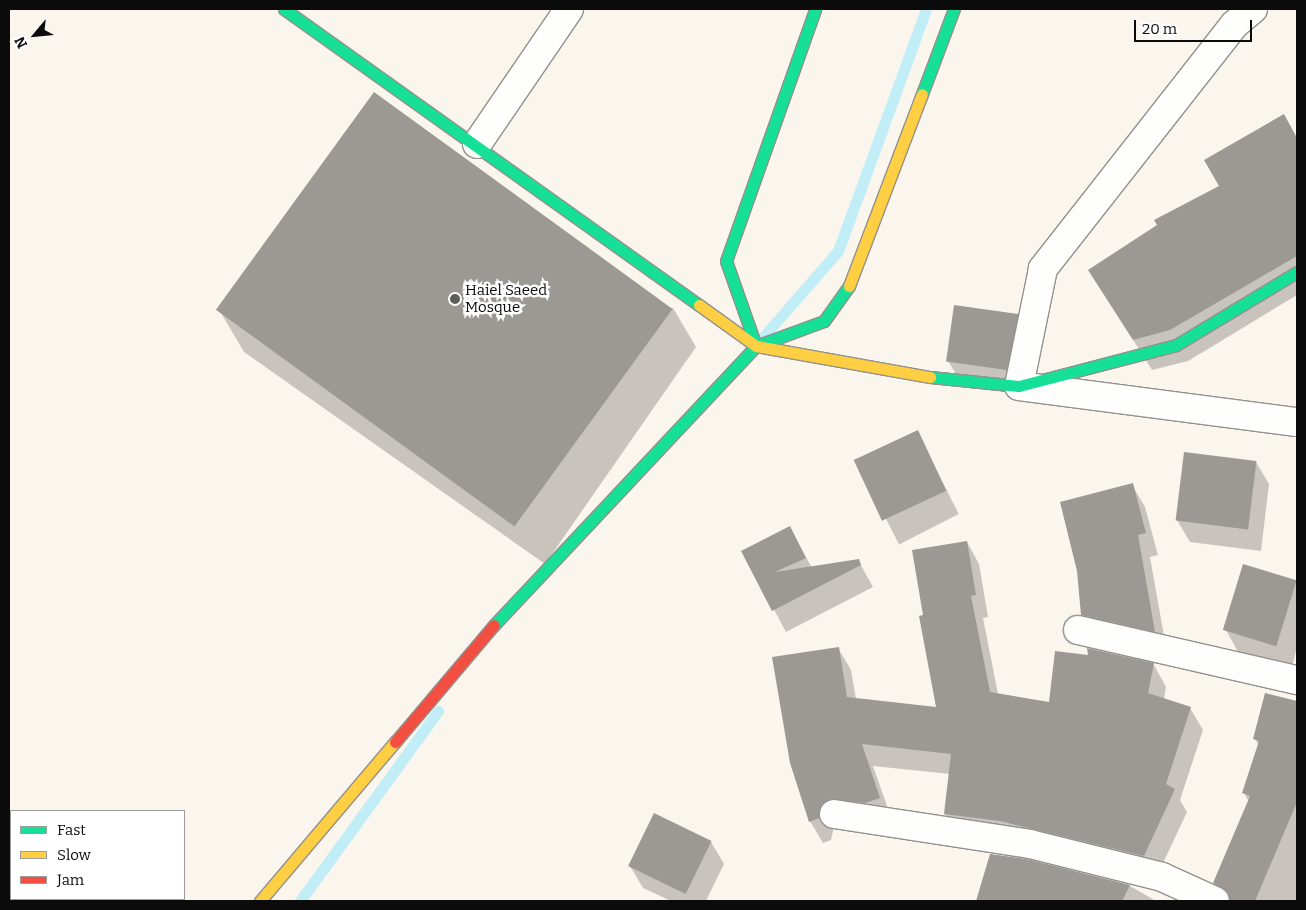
<!DOCTYPE html>
<html>
<head>
<meta charset="utf-8">
<style>
  body { margin:0 }
  #map { position:relative; width:1306px; height:910px; overflow:hidden; background:#faf6ed; font-family:Bitter,serif }
  div>[style] { position:absolute }
  .shadow>* { inset:0; background:#0003; transform-origin:0 0 }
  .stream>* { height:11px; margin:-5.5px; padding:0 5.5px; transform-origin:5.5px; border-radius:5.5px; background:#c1edf7 }
  .building>* { inset:0; background:#9c9894; transform-origin:0 0 }
  .roads { filter:drop-shadow(1px 0 #93918d) drop-shadow(-1px 0 #93918d) drop-shadow(0 1px #93918d) drop-shadow(0 -1px #93918d) }
  .street>* { height:28px; margin:-14px; padding:0 14px; transform-origin:14px; border-radius:14px; background:#fefefc }
  .fast>* { height:11px; margin:-5.5px; padding:0 5.5px; transform-origin:5.5px; border-radius:5.5px; background:#16e098 }
  .slow>* { height:11px; margin:-5.5px; padding:0 5.5px; transform-origin:5.5px; border-radius:5.5px; background:#ffcf43 }
  .jam>* { height:11px; margin:-5.5px; padding:0 5.5px; transform-origin:5.5px; border-radius:5.5px; background:#f24e42 }
  .dots>* { width:14px; height:14px; translate:-50% -50%; box-sizing:border-box; border:2px solid #fff; border-radius:50% }
  span { translate:-50% -50%; white-space:nowrap; text-align:center; line-height:1.15; -webkit-text-stroke:5px #fff; paint-order:stroke }
  .poi-label { font-size:15px; color:#0b0b0b }
  .left { translate:0 -50%; text-align:left }
  .frame { position:absolute; inset:0; border:10px solid #0b0b0b; pointer-events:none }
  .legend { position:absolute; left:10px; top:810px; width:175px; height:90px; box-sizing:border-box; background:#fff; border:1px solid #9d9d9d; margin:0; padding:6px 9px; list-style:none; font-size:15px; color:#0b0b0b }
  .legend li { display:flex; align-items:center; gap:10px; height:25px }
  .legend b { width:25px; border:1px solid #9d9d9d }
  .north { position:absolute; left:10px; top:10px; width:50px; height:50px; -webkit-text-stroke:4px #fff; paint-order:stroke; rotate:242deg; font-size:14px; font-weight:700; line-height:20px; text-align:center; color:#0b0b0b }
  .north::after { content:''; display:block; margin:auto; width:18px; height:22px; background:#0b0b0b; clip-path:polygon(50% 0,100% 100%,50% 72%,0 100%) }
  .scale { position:absolute; left:1134px; top:20px; width:118px; height:22px; box-sizing:border-box; border:2px solid #0b0b0b; border-top:0; padding-left:6px; font-size:15px; line-height:18px; white-space:nowrap; color:#0b0b0b; -webkit-text-stroke:4px #fff; paint-order:stroke }
</style>
</head>
<body>
<div id="map">
  <div class="shadow">
    <i style="clip-path:polygon(1283px 116px,1297px 140px,1297px 295px,1188px 361px,1152px 370px,1089px 270px,1221px 187px)"></i>
    <i style="clip-path:polygon(673px 308px,696px 347px,545px 564px,244px 352px,221px 313px)"></i>
    <i style="clip-path:polygon(1017px 315px,1030px 338px,1019px 391px,961px 383px,948px 361px)"></i>
    <i style="left:917px;top:432px;width:92px;height:67px;rotate:63deg"></i>
    <i style="clip-path:polygon(1256px 462px,1269px 484px,1261px 551px,1190px 542px,1177px 520px)"></i>
    <i style="clip-path:polygon(1132px 485px,1145px 507px,1158px 555px,1150px 557px,1167px 653px,1096px 637px,1083px 614px)"></i>
    <i style="clip-path:polygon(790px 528px,812px 568px,858px 560px,873px 587px,786px 632px,743px 552px)"></i>
    <i style="clip-path:polygon(967px 542px,979px 564px,988px 617px,983px 618px,998px 694px,1050px 703px,1154px 665px,1166px 687px,1164px 699px,1190px 708px,1203px 730px,1180px 800px,1187px 812px,1156px 878px,958px 836px,945px 814px,950px 774px,873px 766px,892px 820px,834px 827px,831px 840px,823px 843px,810px 821px,838px 648px,851px 670px,856px 699px,938px 708px,924px 616px)"></i>
    <i style="clip-path:polygon(1297px 581px,1297px 647px,1292px 667px,1238px 652px,1226px 630px)"></i>
    <i style="clip-path:polygon(1266px 695px,1297px 703px,1297px 901px,1244px 901px,1231px 896px,1249px 802px,1244px 793px,1259px 746px,1255px 739px)"></i>
    <i style="clip-path:polygon(711px 842px,724px 864px,706px 901px,671px 901px,643px 888px,630px 866px)"></i>
    <i style="clip-path:polygon(991px 855px,1130px 886px,1156px 901px,978px 901px)"></i>
  </div>
  <div class="stream">
    <i style="left:764px;top:336px;width:113px;rotate:-49deg"></i>
    <i style="left:838px;top:251px;width:258px;rotate:-70deg"></i>
    <i style="left:300px;top:901px;width:235px;rotate:-54deg"></i>
  </div>
  <div class="building">
    <i style="left:374px;top:92px;width:369px;height:269px;rotate:36deg"></i>
    <i style="clip-path:polygon(1284px 114px,1297px 138px,1297px 256px,1170px 330px,1133px 340px,1088px 270px,1157px 225px,1154px 220px,1219px 186px,1204px 160px)"></i>
    <i style="left:954px;top:305px;width:65px;height:57px;rotate:8deg"></i>
    <i style="left:918px;top:430px;width:67px;height:71px;rotate:65deg"></i>
    <i style="left:1184px;top:452px;width:73px;height:69px;rotate:7deg"></i>
    <i style="clip-path:polygon(1133px 483px,1146px 533px,1138px 535px,1155px 632px,1081px 615px,1077px 571px,1060px 502px)"></i>
    <i style="clip-path:polygon(790px 526px,806px 558px,775px 572px,859px 559px,861px 565px,772px 611px,741px 551px)"></i>
    <i style="clip-path:polygon(967px 541px,976px 595px,971px 596px,990px 692px,1049px 702px,1055px 651px,1088px 655px,1087px 648px,1154px 663px,1148px 693px,1191px 707px,1166px 784px,1175px 789px,1144px 856px,1000px 821px,944px 814px,951px 754px,862px 744px,880px 798px,865px 803px,829px 799px,822px 805px,819px 818px,809px 822px,790px 763px,772px 657px,839px 647px,847px 697px,936px 707px,919px 616px,923px 615px,912px 550px)"></i>
    <i style="left:1243px;top:564px;width:56px;height:69px;rotate:17deg"></i>
    <i style="clip-path:polygon(1265px 693px,1297px 701px,1297px 802px,1255px 901px,1230px 901px,1227px 892px,1213px 883px,1250px 796px,1242px 793px,1259px 741px,1253px 739px)"></i>
    <i style="left:654px;top:813px;width:64px;height:59px;rotate:26deg"></i>
    <i style="clip-path:polygon(990px 854px,1027px 859px,1130px 885px,1122px 901px,976px 901px)"></i>
  </div>
  <div class="roads">
    <div class="street">
      <i style="left:1253px;top:9px;width:25px;rotate:140deg"></i>
      <i style="left:1234px;top:25px;width:310px;rotate:128.1deg"></i>
      <i style="left:1043px;top:269px;width:119px;rotate:101.6deg"></i>
      <i style="left:1019px;top:386px;width:280px;rotate:7.4deg"></i>
      <i style="left:477px;top:144px;width:163px;rotate:-55.7deg"></i>
      <i style="left:1078px;top:630px;width:225px;rotate:12.9deg"></i>
      <i style="left:834px;top:814px;width:198px;rotate:8.7deg"></i>
      <i style="left:1030px;top:844px;width:136px;rotate:14deg"></i>
      <i style="left:1162px;top:877px;width:58px;rotate:24.4deg"></i>
    </div>
    <div class="fast">
      <i style="left:284px;top:9px;width:510px;rotate:35.5deg"></i>
      <i style="left:922px;top:94px;width:91px;rotate:-69.4deg"></i>
      <i style="left:756px;top:346px;width:90px;rotate:-109.4deg"></i>
      <i style="left:726px;top:261px;width:267px;rotate:-70.5deg"></i>
      <i style="left:930px;top:377px;width:89px;rotate:5.8deg"></i>
      <i style="left:1019px;top:386px;width:162px;rotate:-14.6deg"></i>
      <i style="left:1176px;top:345px;width:141px;rotate:-31.1deg"></i>
      <i style="left:494px;top:625px;width:383px;rotate:-46.8deg"></i>
      <i style="left:756px;top:346px;width:72px;rotate:-20.2deg"></i>
      <i style="left:824px;top:321px;width:43px;rotate:-54.5deg"></i>
    </div>
    <div class="slow">
      <i style="left:849px;top:286px;width:205px;rotate:-69.2deg"></i>
      <i style="left:699px;top:305px;width:70px;rotate:35.7deg"></i>
      <i style="left:756px;top:346px;width:177px;rotate:10.1deg"></i>
      <i style="left:260px;top:901px;width:209px;rotate:-49.7deg"></i>
    </div>
    <div class="jam">
      <i style="left:395px;top:742px;width:153px;rotate:-49.8deg"></i>
    </div>
  </div>
  <div class="dots">
    <i style="left:455px;top:299px;background:#5f5d5a"></i>
  </div>
  <div class="poi-label">
    <span class="left" style="left:465px;top:299px">Haiel Saeed<br>Mosque</span>
  </div>
  <div class="frame"></div>
  <ul class="legend">
  <li><b style="height:6px;background:#16e098"></b>Fast</li>
  <li><b style="height:6px;background:#ffcf43"></b>Slow</li>
  <li><b style="height:6px;background:#f24e42"></b>Jam</li>
  </ul>
  <div class="north">N</div>
  <div class="scale">20 m</div>
</div>
</body>
</html>
